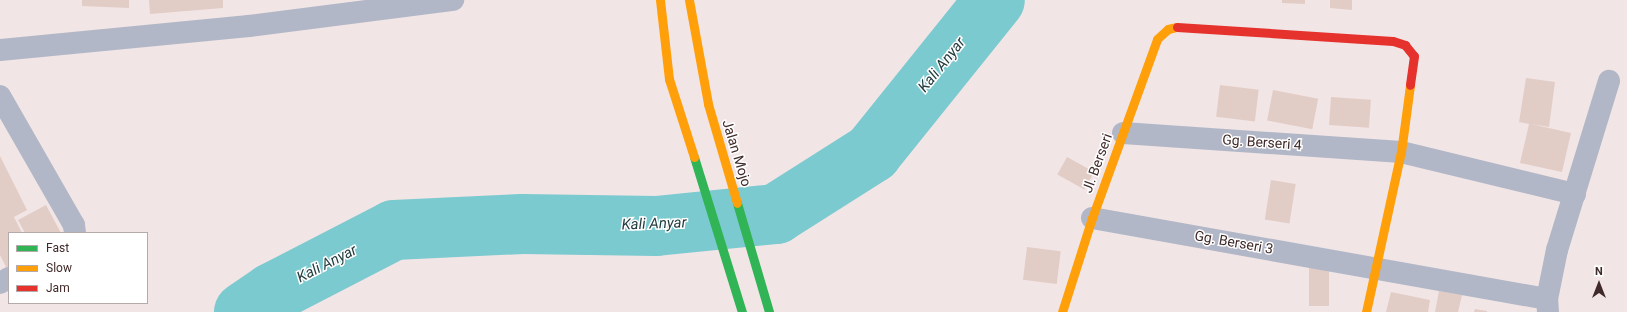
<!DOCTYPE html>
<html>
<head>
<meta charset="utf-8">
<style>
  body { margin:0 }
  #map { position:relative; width:1627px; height:312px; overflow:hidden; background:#f2e5e5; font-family:Roboto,sans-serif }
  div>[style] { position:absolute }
  .river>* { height:60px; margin:-30px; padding:0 30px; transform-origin:30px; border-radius:30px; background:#7bcad0 }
  .building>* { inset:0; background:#e2ccc6; transform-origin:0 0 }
  .street>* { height:22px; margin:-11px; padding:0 11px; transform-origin:11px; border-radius:11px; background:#b1b7c7 }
  .fast>* { height:9px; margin:-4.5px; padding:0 4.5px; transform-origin:4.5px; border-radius:4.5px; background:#30b455 }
  .slow>* { height:9px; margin:-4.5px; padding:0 4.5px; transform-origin:4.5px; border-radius:4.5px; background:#ff9f0a }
  .jam>* { height:9px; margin:-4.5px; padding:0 4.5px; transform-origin:4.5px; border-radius:4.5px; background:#e5322d }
  span { translate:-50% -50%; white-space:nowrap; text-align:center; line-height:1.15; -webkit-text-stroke:3px #fff; paint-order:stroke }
  .street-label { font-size:14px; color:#402a29 }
  .water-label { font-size:15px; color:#233d3f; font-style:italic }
  .legend { position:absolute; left:8px; top:232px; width:140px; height:72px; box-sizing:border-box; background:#fff; border:1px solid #b3aaa9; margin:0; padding:5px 7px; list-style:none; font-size:12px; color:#402a29 }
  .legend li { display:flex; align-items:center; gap:8px; height:20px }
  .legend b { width:20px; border:1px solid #b3aaa9 }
  .north { position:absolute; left:1579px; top:264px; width:40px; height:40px; -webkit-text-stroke:3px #fff; paint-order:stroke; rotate:0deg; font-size:11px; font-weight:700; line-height:16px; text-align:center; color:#402a29 }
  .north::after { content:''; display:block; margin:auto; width:14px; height:18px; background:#402a29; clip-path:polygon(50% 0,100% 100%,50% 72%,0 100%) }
</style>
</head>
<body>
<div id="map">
  <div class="river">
    <i style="left:244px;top:312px;width:34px;rotate:-34deg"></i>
    <i style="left:272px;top:293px;width:137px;rotate:-27.3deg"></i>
    <i style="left:394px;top:230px;width:129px;rotate:-2.7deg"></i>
    <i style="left:523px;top:224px;width:133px;rotate:0.9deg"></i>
    <i style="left:656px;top:226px;width:121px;rotate:-5.7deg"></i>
    <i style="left:776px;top:214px;width:114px;rotate:-32.4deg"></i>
    <i style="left:872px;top:153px;width:196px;rotate:-51.2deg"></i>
  </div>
  <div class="building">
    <i style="clip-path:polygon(82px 0,129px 0,129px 8px,82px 6px)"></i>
    <i style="clip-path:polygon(149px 0,223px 0,223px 8px,150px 14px)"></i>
    <i style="clip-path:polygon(1282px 0,1305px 0,1305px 4px,1282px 3px)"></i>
    <i style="clip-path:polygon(1330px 0,1352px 0,1352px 10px,1330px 8px)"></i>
    <i style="clip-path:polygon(1526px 78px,1555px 82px,1549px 127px,1531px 124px,1571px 133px,1562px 172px,1520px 163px,1529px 124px,1519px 122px)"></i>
    <i style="left:1220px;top:85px;width:39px;height:32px;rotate:7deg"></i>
    <i style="left:1273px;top:90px;width:46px;height:31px;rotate:11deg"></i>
    <i style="left:1331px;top:97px;width:40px;height:28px;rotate:4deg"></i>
    <i style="clip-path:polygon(0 156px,27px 210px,14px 217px,22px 233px,9px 233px,9px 273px,0 255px)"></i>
    <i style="left:1067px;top:157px;width:31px;height:20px;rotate:29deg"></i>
    <i style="left:1271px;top:180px;width:25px;height:40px;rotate:9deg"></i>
    <i style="clip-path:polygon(46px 205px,61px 233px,25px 233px,18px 220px)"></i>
    <i style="left:1027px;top:247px;width:34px;height:33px;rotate:7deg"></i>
    <i style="left:1309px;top:267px;width:20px;height:39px"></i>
    <i style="clip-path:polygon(1439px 291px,1462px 295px,1458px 312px,1435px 312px)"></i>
    <i style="clip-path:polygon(1391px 292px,1430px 300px,1428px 312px,1386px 312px)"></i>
    <i style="clip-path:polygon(1475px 309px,1487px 311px,1487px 312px,1474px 312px)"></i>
  </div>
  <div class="street">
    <i style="left:0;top:50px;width:250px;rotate:-5.5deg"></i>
    <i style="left:249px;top:26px;width:206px;rotate:-7.3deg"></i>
    <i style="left:0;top:96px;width:149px;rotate:60.2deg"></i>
    <i style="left:74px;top:225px;width:8px;rotate:83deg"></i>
    <i style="left:1123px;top:133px;width:279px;rotate:3.9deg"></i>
    <i style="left:1401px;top:152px;width:179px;rotate:13.6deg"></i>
    <i style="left:1092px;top:218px;width:462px;rotate:10.1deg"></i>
    <i style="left:0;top:283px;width:10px;rotate:-29deg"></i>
    <i style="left:1548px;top:312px;width:13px;rotate:-94deg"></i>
    <i style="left:1547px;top:299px;width:50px;rotate:-78.5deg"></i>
    <i style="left:1557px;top:250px;width:177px;rotate:-72.9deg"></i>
  </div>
  <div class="fast">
    <i style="left:694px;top:157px;width:162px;rotate:72.8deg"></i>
    <i style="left:737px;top:203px;width:114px;rotate:73.6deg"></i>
  </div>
  <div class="slow">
    <i style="left:660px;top:0;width:80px;rotate:83.5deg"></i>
    <i style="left:669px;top:79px;width:82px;rotate:72.2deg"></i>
    <i style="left:689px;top:0;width:106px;rotate:79.6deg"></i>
    <i style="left:708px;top:104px;width:103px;rotate:73.7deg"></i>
    <i style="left:1062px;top:312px;width:99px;rotate:-72.3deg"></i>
    <i style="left:1092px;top:218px;width:190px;rotate:-70deg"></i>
    <i style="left:1157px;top:39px;width:15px;rotate:-42deg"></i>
    <i style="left:1168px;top:29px;width:9px;rotate:-13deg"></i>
    <i style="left:1366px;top:312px;width:164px;rotate:-77.7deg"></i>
    <i style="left:1401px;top:152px;width:68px;rotate:-82.3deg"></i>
  </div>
  <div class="jam">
    <i style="left:1177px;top:27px;width:216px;rotate:3.7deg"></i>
    <i style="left:1393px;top:41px;width:13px;rotate:18deg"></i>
    <i style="left:1405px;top:45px;width:14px;rotate:51deg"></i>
    <i style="left:1414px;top:56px;width:29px;rotate:98deg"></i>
  </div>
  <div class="street-label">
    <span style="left:1262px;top:142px;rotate:4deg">Gg. Berseri 4</span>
    <span style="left:737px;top:153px;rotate:73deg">Jalan Mojo</span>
    <span style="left:1097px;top:163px;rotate:-70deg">Jl. Berseri</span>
    <span style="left:1234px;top:242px;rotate:10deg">Gg. Berseri 3</span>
  </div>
  <div class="water-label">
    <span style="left:942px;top:65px;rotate:-51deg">Kali Anyar</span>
    <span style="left:654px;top:224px;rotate:-2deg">Kali Anyar</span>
    <span style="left:327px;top:264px;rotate:-27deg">Kali Anyar</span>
  </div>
  <ul class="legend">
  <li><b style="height:5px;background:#30b455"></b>Fast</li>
  <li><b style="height:5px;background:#ff9f0a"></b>Slow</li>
  <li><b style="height:5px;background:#e5322d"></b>Jam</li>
  </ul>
  <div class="north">N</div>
</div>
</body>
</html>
